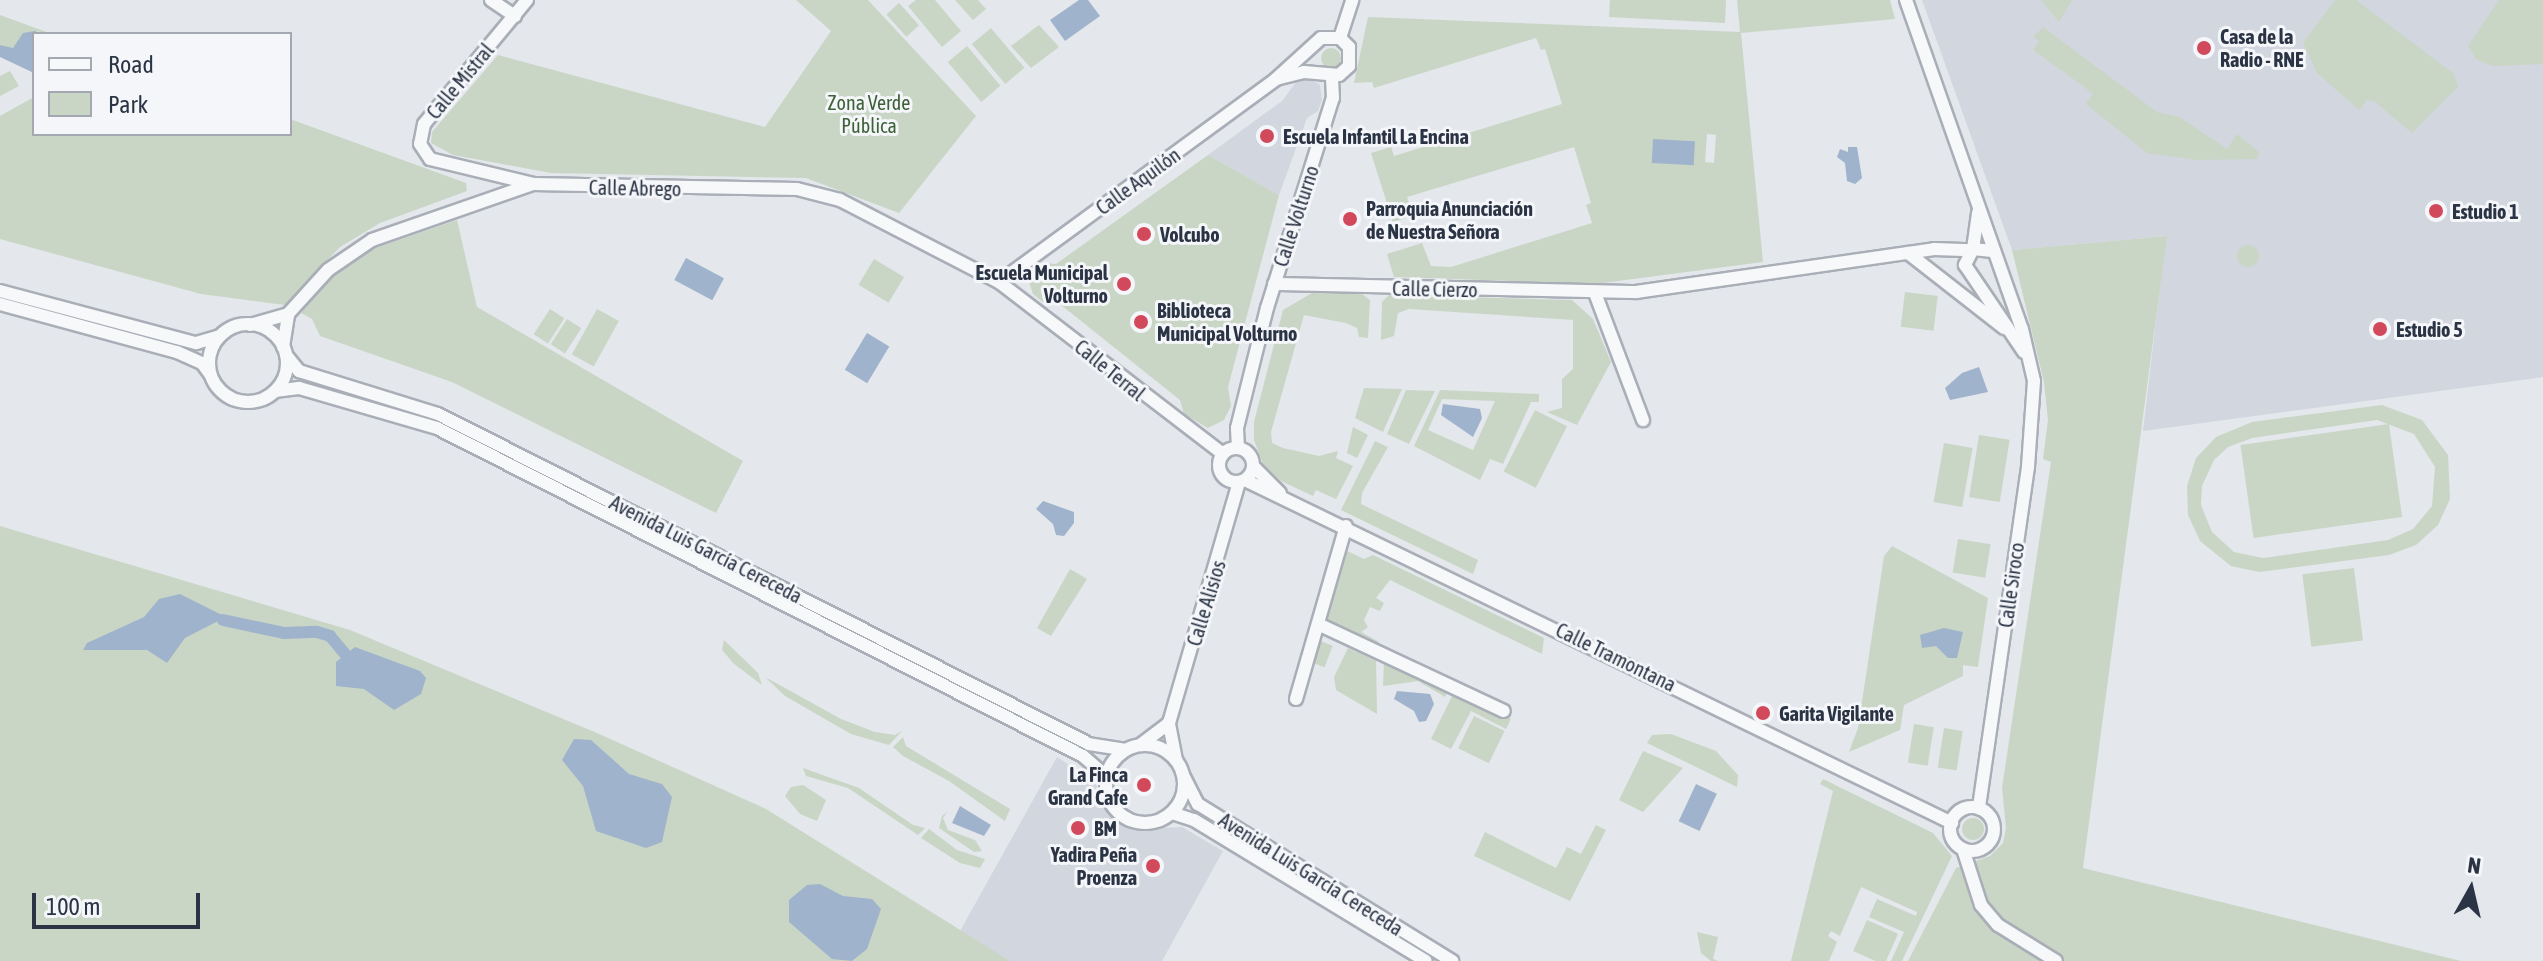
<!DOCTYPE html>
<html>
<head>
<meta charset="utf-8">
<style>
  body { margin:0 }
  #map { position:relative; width:2543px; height:961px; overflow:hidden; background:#e4e7ec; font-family:"Asap Condensed",sans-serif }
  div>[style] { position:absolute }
  .built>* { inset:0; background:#d2d6de }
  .green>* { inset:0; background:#c9d6c5; transform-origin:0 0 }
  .round { border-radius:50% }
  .water>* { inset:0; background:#9fb4cc; transform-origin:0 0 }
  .canal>* { height:12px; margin:-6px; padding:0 6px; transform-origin:6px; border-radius:6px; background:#9fb4cc }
  .roads { filter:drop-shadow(2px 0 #a9aeb7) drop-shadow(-2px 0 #a9aeb7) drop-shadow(0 2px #a9aeb7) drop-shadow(0 -2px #a9aeb7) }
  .minor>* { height:12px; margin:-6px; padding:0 6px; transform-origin:6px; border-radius:6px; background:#f7f8fa }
  .minor>.ring { margin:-6px; padding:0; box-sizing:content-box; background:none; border:12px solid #f7f8fa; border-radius:50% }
  .dots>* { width:22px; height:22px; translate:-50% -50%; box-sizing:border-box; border:4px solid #f4f6f9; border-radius:50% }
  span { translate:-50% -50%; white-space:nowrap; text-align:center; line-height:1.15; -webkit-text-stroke:6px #f4f6f9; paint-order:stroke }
  .poi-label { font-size:20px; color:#2b3445; font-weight:700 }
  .left { translate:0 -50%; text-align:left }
  .right { translate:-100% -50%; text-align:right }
  .street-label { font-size:20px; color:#2b3445 }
  .park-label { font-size:20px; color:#3f6138 }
  .legend { position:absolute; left:32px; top:32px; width:260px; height:104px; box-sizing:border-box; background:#f4f6f9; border:2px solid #a4a8b1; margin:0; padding:10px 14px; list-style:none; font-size:24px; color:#2b3445 }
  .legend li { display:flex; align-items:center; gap:16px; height:40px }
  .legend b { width:40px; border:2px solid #a4a8b1 }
  .north { position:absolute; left:2431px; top:849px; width:80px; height:80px; -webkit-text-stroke:6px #f4f6f9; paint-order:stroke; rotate:8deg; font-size:22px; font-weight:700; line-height:32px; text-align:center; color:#2b3445 }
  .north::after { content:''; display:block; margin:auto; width:28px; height:36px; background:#2b3445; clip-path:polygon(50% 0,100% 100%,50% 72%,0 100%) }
  .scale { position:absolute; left:32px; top:893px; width:168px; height:36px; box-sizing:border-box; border:4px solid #2b3445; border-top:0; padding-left:10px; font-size:24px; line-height:28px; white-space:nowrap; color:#2b3445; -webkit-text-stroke:6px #f4f6f9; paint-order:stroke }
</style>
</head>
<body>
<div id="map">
  <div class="built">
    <i style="clip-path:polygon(1922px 0,2543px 0,2543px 377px,2143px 431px,2166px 236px,2012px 250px)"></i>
    <i style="clip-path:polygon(1310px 78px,1320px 85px,1322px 100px,1318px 111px,1307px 118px,1279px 195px,1208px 155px,1282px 101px,1297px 81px)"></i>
    <i style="clip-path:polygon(1057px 757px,1095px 782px,1105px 806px,1122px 824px,1142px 829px,1182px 827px,1223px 851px,1162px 961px,1010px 961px,960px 931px)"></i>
  </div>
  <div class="green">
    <i style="clip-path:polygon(796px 0,868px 0,976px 116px,899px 213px,806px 178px,551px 173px,453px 155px,431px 143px,432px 132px,498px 55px,765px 127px,831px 31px)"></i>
    <i style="clip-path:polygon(916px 0,935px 0,961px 31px,942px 47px,908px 6px)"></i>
    <i style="clip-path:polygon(955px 0,978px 0,986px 9px,973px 20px)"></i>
    <i style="clip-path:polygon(1610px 0,1726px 0,1725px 23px,1609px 17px)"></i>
    <i style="clip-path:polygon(evenodd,1737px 0,1890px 0,1895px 19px,1741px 33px,1763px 262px,1595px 284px,1394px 277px,1387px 254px,1422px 243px,1431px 266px,1451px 267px,1592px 223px,1586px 205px,1591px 203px,1574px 147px,1407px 197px,1413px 216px,1393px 222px,1371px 153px,1391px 147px,1394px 156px,1562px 104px,1545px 49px,1541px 50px,1536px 38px,1374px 88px,1372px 82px,1354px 83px,1368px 17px,1740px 32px,1737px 0,1707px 134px,1716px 135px,1714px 163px,1705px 162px,1707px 134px)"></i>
    <i style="clip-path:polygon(2041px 0,2072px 0,2059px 22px)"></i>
    <i style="clip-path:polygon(2335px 0,2356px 0,2454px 74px,2458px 87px,2412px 133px,2374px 101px,2367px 100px,2359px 110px,2317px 73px,2303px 43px)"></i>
    <i style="clip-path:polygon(2499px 0,2543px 0,2543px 64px,2492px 66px,2476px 59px,2468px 46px)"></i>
    <i style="left:899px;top:3px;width:30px;height:17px;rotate:48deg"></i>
    <i style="clip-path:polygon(0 15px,52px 34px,35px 31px,13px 48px,4px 48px,0 45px)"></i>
    <i style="clip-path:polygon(1039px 25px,1059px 47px,1031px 68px,1011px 46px)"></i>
    <i style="clip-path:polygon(2043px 27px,2157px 112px,2179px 117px,2227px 149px,2237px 134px,2259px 152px,2257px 159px,2198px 160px,2147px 153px,2086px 104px,2093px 94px,2083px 86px,2033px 50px,2039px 41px,2033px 37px)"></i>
    <i style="left:991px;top:28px;width:52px;height:25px;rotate:50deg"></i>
    <i style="left:967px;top:46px;width:52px;height:25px;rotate:50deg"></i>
    <i class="round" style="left:1321px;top:48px;width:20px;height:20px"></i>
    <i style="clip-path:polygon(10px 71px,19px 86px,0 96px,0 76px)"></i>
    <i style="clip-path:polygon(34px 97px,34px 134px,290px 134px,290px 119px,466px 183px,467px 191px,380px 223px,340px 247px,285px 305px,201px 294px,0 239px,0 116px)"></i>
    <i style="clip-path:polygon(1208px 155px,1279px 195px,1228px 387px,1231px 406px,1224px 420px,1208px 428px,1184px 414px,1180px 400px,1056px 301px,1043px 302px,1033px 294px,1028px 279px,1043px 263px,1056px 264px)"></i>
    <i style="clip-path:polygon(457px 220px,477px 307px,743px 461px,716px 513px,452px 382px,320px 336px,312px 319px,301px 313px,332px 276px,372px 249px)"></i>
    <i style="clip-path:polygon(2167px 236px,2083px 868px,2461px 961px,1908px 961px,1956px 868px,1990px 856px,2003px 843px,2006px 828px,2002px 788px,2051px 462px,2043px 459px,2048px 420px,2044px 382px,2012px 250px)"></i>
    <i class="round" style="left:2237px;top:245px;width:22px;height:22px"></i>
    <i style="left:874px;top:259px;width:35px;height:30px;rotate:31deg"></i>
    <i style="left:1905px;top:292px;width:33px;height:35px;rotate:7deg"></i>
    <i style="clip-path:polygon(1312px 293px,1362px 294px,1370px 300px,1368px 338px,1359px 337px,1357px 328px,1346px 323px,1304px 315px,1271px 432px,1272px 443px,1283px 448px,1319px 456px,1338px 451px,1336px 458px,1353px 466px,1336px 499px,1316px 490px,1313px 496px,1281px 481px,1263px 464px,1254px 440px,1254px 422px,1283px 310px)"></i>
    <i style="clip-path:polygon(1389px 295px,1572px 300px,1593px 319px,1611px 362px,1577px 425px,1547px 412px,1562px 408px,1562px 379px,1573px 369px,1573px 320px,1409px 309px,1398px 313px,1394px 336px,1381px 340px,1382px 302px)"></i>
    <i style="left:550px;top:309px;width:17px;height:30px;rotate:33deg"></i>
    <i style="left:597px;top:309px;width:25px;height:52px;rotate:29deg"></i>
    <i style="left:567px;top:319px;width:17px;height:30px;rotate:33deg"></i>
    <i style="clip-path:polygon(1364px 388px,1402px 389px,1383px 432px,1355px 418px)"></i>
    <i style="clip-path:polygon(1406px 390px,1435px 391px,1409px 444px,1387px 434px)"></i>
    <i style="clip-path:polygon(evenodd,1440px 390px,1539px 394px,1539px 402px,1531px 402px,1503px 464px,1490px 459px,1480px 480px,1414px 446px,1440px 390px,1442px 399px,1495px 401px,1473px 450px,1428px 430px,1442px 399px)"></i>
    <i style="clip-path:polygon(evenodd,2382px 405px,2422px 420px,2448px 455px,2450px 499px,2438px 525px,2416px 545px,2389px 555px,2259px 572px,2231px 566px,2200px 541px,2188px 515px,2187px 486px,2196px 458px,2216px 437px,2252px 422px,2382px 405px,2377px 420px,2414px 434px,2435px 467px,2432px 506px,2413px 529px,2388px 540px,2263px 558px,2234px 552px,2212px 532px,2201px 505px,2202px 486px,2214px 460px,2228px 447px,2252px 438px,2377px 420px)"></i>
    <i style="left:1535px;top:410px;width:36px;height:69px;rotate:27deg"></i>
    <i style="left:2389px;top:424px;width:94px;height:150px;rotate:82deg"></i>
    <i style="clip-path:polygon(1353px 427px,1368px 435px,1357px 458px,1347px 453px)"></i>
    <i style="left:1979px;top:435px;width:31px;height:63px;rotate:9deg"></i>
    <i style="clip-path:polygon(1375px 441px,1388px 447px,1362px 493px,1361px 504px,1478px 560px,1473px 574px,1341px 510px)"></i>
    <i style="left:1944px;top:443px;width:29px;height:60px;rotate:10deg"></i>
    <i style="clip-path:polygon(0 526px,350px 630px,597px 733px,766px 809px,1010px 961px,0 961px)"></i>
    <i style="left:1958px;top:539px;width:33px;height:34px;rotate:9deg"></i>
    <i style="clip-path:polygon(1892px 546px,1988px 598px,1978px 667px,1963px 665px,1963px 676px,1904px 705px,1900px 730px,1849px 752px,1858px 728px,1884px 556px)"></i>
    <i style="clip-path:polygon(1343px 549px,1364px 559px,1373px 555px,1544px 638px,1542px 654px,1390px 580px,1376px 598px,1384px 603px,1380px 611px,1370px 607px,1364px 620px,1368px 627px,1361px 632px,1379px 642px,1376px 651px,1323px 626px)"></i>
    <i style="left:2354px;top:568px;width:73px;height:52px;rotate:83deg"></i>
    <i style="clip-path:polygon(1070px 569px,1087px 579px,1051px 636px,1037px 628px)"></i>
    <i style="left:1315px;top:639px;width:19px;height:23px;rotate:21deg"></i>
    <i style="clip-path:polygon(724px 640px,758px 673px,762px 685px,733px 663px,722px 650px)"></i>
    <i style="clip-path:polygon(1348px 648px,1376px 661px,1377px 714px,1336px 690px,1334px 677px)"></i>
    <i style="clip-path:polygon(1384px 661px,1449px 690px,1445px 697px,1418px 681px,1383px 686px)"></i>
    <i style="clip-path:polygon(765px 677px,841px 719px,875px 732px,895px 735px,902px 731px,889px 745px,851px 734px,785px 696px)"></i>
    <i style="clip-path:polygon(1454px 692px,1511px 719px,1506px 729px,1471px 711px,1451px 749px,1431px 739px)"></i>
    <i style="left:1474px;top:716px;width:34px;height:36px;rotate:26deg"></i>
    <i style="left:1914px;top:724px;width:20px;height:39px;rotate:9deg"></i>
    <i style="left:1944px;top:728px;width:19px;height:40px;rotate:9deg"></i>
    <i style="clip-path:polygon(1671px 734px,1716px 751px,1738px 775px,1737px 787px,1647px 743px,1652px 735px)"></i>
    <i style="clip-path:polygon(903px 737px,906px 746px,1010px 809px,1005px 821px,949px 781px,903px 756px,893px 747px)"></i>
    <i style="clip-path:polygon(1643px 751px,1683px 768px,1643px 812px,1619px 800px)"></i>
    <i style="clip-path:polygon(803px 768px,859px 788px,913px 825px,925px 828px,918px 835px,848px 788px,806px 776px)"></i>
    <i style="clip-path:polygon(1823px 779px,1933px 833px,1952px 856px,1902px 961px,1891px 961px,1904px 932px,1869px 917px,1877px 899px,1916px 916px,1917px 912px,1861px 887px,1840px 936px,1831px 931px,1828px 936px,1837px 942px,1829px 961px,1791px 961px,1833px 791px,1820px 784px)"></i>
    <i style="clip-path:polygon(803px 785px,826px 800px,817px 821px,800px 814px,785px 796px,791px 787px)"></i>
    <i style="clip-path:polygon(947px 812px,943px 818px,948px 830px,975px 840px,982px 851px,974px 852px,939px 828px,942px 816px)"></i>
    <i class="round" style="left:1962px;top:818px;width:22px;height:22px"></i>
    <i style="clip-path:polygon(1596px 825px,1606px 830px,1570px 901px,1474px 856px,1485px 832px,1556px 868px,1567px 847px,1581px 854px)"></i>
    <i style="clip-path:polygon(929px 829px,957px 850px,985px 859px,980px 868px,960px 863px,921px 838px)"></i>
    <i style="left:1867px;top:920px;width:34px;height:34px;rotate:24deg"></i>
    <i style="clip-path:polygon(1697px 932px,1718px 937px,1713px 959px,1718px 961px,1711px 961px,1701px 953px)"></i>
  </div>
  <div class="water">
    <i style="clip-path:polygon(1079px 0,1088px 0,1100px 16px,1065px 41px,1050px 20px)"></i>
    <i style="clip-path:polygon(35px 31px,43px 34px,34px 34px,34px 73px,0 57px,0 45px,13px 48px,23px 33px)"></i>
    <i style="left:1653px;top:139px;width:42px;height:24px;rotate:3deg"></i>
    <i style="clip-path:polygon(1848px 147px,1857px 147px,1862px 178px,1855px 184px,1847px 181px,1845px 163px,1837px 157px,1840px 149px,1848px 152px)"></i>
    <i style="left:686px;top:258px;width:43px;height:25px;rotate:28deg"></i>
    <i style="left:867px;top:333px;width:26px;height:43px;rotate:31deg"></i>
    <i style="clip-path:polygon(1979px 367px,1988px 392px,1950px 400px,1945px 388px,1962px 373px)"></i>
    <i style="clip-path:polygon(1443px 404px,1480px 409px,1482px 418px,1473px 437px,1441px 415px)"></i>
    <i style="clip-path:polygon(1043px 501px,1074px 512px,1074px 523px,1064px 536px,1056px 535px,1053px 524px,1036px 509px)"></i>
    <i style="clip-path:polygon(180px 594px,226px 617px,185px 638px,167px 663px,147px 650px,83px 650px,87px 643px,144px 617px,159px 599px)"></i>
    <i style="clip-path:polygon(1944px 628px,1963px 632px,1957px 658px,1948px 658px,1936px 646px,1922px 648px,1920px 635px)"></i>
    <i style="clip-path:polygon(355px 647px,420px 671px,426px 678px,421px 694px,394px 710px,364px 689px,336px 686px,336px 662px)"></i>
    <i style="clip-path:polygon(1397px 691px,1430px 694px,1434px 704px,1426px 721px,1419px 722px,1414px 711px,1394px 699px)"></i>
    <i style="clip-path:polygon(574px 739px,591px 740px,629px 774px,662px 784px,672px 797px,662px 842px,646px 848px,596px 831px,583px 786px,562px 760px)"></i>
    <i style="left:1696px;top:784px;width:23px;height:41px;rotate:25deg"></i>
    <i style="clip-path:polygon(960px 806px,991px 825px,984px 836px,952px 823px)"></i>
    <i style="clip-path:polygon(820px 884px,843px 896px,872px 899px,881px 909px,867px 949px,852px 961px,832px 959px,789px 922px,789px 900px,807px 885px)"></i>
  </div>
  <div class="canal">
    <i style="left:223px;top:620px;width:62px;rotate:12deg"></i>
    <i style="left:284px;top:633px;width:33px;rotate:-2deg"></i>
    <i style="left:317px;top:632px;width:14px;rotate:17deg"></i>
    <i style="left:330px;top:636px;width:23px;rotate:50deg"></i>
  </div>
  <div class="roads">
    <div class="minor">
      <i style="left:491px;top:0;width:29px;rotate:34deg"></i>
      <i style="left:527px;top:0;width:161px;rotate:129.7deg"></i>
      <i style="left:424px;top:124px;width:20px;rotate:101deg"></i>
      <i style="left:420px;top:144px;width:18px;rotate:56deg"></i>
      <i style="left:430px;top:159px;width:106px;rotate:13.6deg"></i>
      <i style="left:533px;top:184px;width:264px;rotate:1.1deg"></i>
      <i style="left:797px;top:189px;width:44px;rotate:14.3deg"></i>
      <i style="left:840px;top:200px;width:179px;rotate:27.3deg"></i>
      <i style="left:999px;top:282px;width:282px;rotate:37.5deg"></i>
      <i style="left:1906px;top:0;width:349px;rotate:70.6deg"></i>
      <i style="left:2022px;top:329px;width:53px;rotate:77deg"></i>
      <i style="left:2034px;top:381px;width:86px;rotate:94deg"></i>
      <i style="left:2028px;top:467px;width:345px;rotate:98.2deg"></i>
      <i style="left:1340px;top:38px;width:40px;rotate:-72deg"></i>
      <i style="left:1973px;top:249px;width:37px;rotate:-82deg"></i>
      <i style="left:1992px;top:251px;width:19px;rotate:-174deg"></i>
      <i style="left:1973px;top:249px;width:18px;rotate:117deg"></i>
      <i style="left:1965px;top:265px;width:105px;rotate:55.9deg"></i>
      <i style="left:1908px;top:253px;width:122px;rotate:38deg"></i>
      <i style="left:999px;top:282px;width:343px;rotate:-36.2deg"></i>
      <i style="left:1276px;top:79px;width:61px;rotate:-42.3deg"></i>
      <i style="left:1321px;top:38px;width:19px"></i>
      <i style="left:1340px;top:38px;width:13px;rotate:45deg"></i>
      <i style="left:1349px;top:47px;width:19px;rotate:90deg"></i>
      <i style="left:1349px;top:66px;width:13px;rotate:138deg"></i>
      <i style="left:1339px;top:75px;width:35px;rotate:-175deg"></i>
      <i style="left:1304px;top:72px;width:29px;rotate:166deg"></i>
      <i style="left:1274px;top:284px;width:362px;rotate:1.3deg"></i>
      <i style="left:1636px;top:292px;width:301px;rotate:-8.2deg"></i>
      <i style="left:1934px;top:249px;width:37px;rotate:2deg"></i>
      <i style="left:0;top:291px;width:203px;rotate:14.9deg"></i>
      <i style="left:196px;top:343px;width:25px;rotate:-16deg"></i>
      <i style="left:1595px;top:293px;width:136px;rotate:69.3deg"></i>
      <i style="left:0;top:304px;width:183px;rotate:15.2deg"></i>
      <i style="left:177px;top:352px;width:27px;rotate:24deg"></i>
      <i style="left:202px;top:363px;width:14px;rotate:54deg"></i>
      <i class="ring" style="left:209px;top:324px;width:66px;height:66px"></i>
      <i style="left:250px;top:325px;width:40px;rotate:-16deg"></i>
      <i style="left:288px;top:314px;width:59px;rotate:-47.7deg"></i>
      <i style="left:328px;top:270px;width:53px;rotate:-34.3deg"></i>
      <i style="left:372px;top:240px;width:170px;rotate:-19.2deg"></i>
      <i style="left:283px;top:347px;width:33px;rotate:-81deg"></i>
      <i style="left:286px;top:355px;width:21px;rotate:51deg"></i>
      <i style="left:299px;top:371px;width:145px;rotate:17.2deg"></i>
      <i style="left:438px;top:414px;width:730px;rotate:26.88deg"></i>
      <i style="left:1089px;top:744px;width:36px;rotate:9deg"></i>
      <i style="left:275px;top:391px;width:24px;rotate:-7deg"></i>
      <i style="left:299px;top:388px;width:144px;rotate:16.2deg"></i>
      <i style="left:437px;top:428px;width:724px;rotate:26.92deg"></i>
      <i style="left:1083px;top:756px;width:30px;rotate:41deg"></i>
      <i style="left:1238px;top:448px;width:20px;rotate:-93deg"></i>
      <i style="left:1237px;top:428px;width:124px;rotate:-76deg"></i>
      <i style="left:1267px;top:308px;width:220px;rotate:-72.6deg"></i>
      <i style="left:1333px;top:98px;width:21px;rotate:-93deg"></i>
      <i class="ring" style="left:1219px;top:448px;width:22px;height:22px"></i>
      <i style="left:1253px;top:466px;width:38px;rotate:45deg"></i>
      <i style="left:1245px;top:480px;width:786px;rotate:25.88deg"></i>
      <i style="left:1318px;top:624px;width:205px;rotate:25.1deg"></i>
      <i style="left:1296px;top:699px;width:180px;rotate:-73.9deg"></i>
      <i class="ring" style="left:1106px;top:745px;width:66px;height:66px"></i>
      <i style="left:1140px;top:745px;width:36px;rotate:-37deg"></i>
      <i style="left:1176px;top:760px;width:38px;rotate:-101deg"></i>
      <i style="left:1169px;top:723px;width:251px;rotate:-73.8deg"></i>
      <i style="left:1183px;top:775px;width:33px;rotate:63deg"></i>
      <i style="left:1198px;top:804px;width:299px;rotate:31.7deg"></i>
      <i class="ring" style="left:1950px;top:807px;width:32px;height:32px"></i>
      <i style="left:1172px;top:813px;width:23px;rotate:18deg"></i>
      <i style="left:1194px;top:820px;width:271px;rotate:31.3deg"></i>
      <i style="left:1963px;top:849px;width:59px;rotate:72.2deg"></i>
      <i style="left:1981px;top:905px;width:26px;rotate:50deg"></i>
      <i style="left:1998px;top:925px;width:68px;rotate:31.8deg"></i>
    </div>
  </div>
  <div class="dots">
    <i style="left:2204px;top:48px;background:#d1495b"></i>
    <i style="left:1267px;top:136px;background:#d1495b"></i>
    <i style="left:2436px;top:211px;background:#d1495b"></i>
    <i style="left:1350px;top:219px;background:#d1495b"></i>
    <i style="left:1144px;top:234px;background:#d1495b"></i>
    <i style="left:1124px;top:284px;background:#d1495b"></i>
    <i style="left:1141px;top:322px;background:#d1495b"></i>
    <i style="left:2380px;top:329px;background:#d1495b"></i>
    <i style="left:1763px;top:713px;background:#d1495b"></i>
    <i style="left:1144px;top:785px;background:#d1495b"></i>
    <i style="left:1078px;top:828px;background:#d1495b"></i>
    <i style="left:1153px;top:866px;background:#d1495b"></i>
  </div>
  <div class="poi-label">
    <span class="left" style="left:2220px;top:48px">Casa de la<br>Radio - RNE</span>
    <span class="left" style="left:1283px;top:136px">Escuela Infantil La Encina</span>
    <span class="left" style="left:1366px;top:220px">Parroquia Anunciación<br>de Nuestra Señora</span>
    <span class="left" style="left:2452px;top:211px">Estudio 1</span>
    <span class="left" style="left:1160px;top:234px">Volcubo</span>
    <span class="right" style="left:1108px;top:284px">Escuela Municipal<br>Volturno</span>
    <span class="left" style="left:1157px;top:322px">Biblioteca<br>Municipal Volturno</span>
    <span class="left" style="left:2396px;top:329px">Estudio 5</span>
    <span class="left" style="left:1779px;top:713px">Garita Vigilante</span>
    <span class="right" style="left:1128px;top:786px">La Finca<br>Grand Cafe</span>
    <span class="left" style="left:1094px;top:828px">BM</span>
    <span class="right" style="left:1137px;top:866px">Yadira Peña<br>Proenza</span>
  </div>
  <div class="street-label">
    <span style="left:460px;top:81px;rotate:-50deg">Calle Mistral</span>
    <span style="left:1138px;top:181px;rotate:-36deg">Calle Aquilón</span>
    <span style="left:635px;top:188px;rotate:1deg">Calle Abrego</span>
    <span style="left:1296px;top:216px;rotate:-72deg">Calle Volturno</span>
    <span style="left:1435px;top:289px;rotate:1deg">Calle Cierzo</span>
    <span style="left:1110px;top:370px;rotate:39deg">Calle Terral</span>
    <span style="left:706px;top:549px;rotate:27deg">Avenida Luis García Cereceda</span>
    <span style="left:2011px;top:585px;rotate:-82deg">Calle Siroco</span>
    <span style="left:1206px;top:603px;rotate:-73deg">Calle Alisios</span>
    <span style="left:1616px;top:657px;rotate:26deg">Calle Tramontana</span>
    <span style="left:1311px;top:874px;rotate:32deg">Avenida Luis García Cereceda</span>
  </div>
  <div class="park-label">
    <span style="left:869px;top:114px">Zona Verde<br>Pública</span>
  </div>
  <ul class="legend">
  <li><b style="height:10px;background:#f7f8fa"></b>Road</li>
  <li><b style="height:22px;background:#c9d6c5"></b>Park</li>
  </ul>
  <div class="north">N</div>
  <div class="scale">100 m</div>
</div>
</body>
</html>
